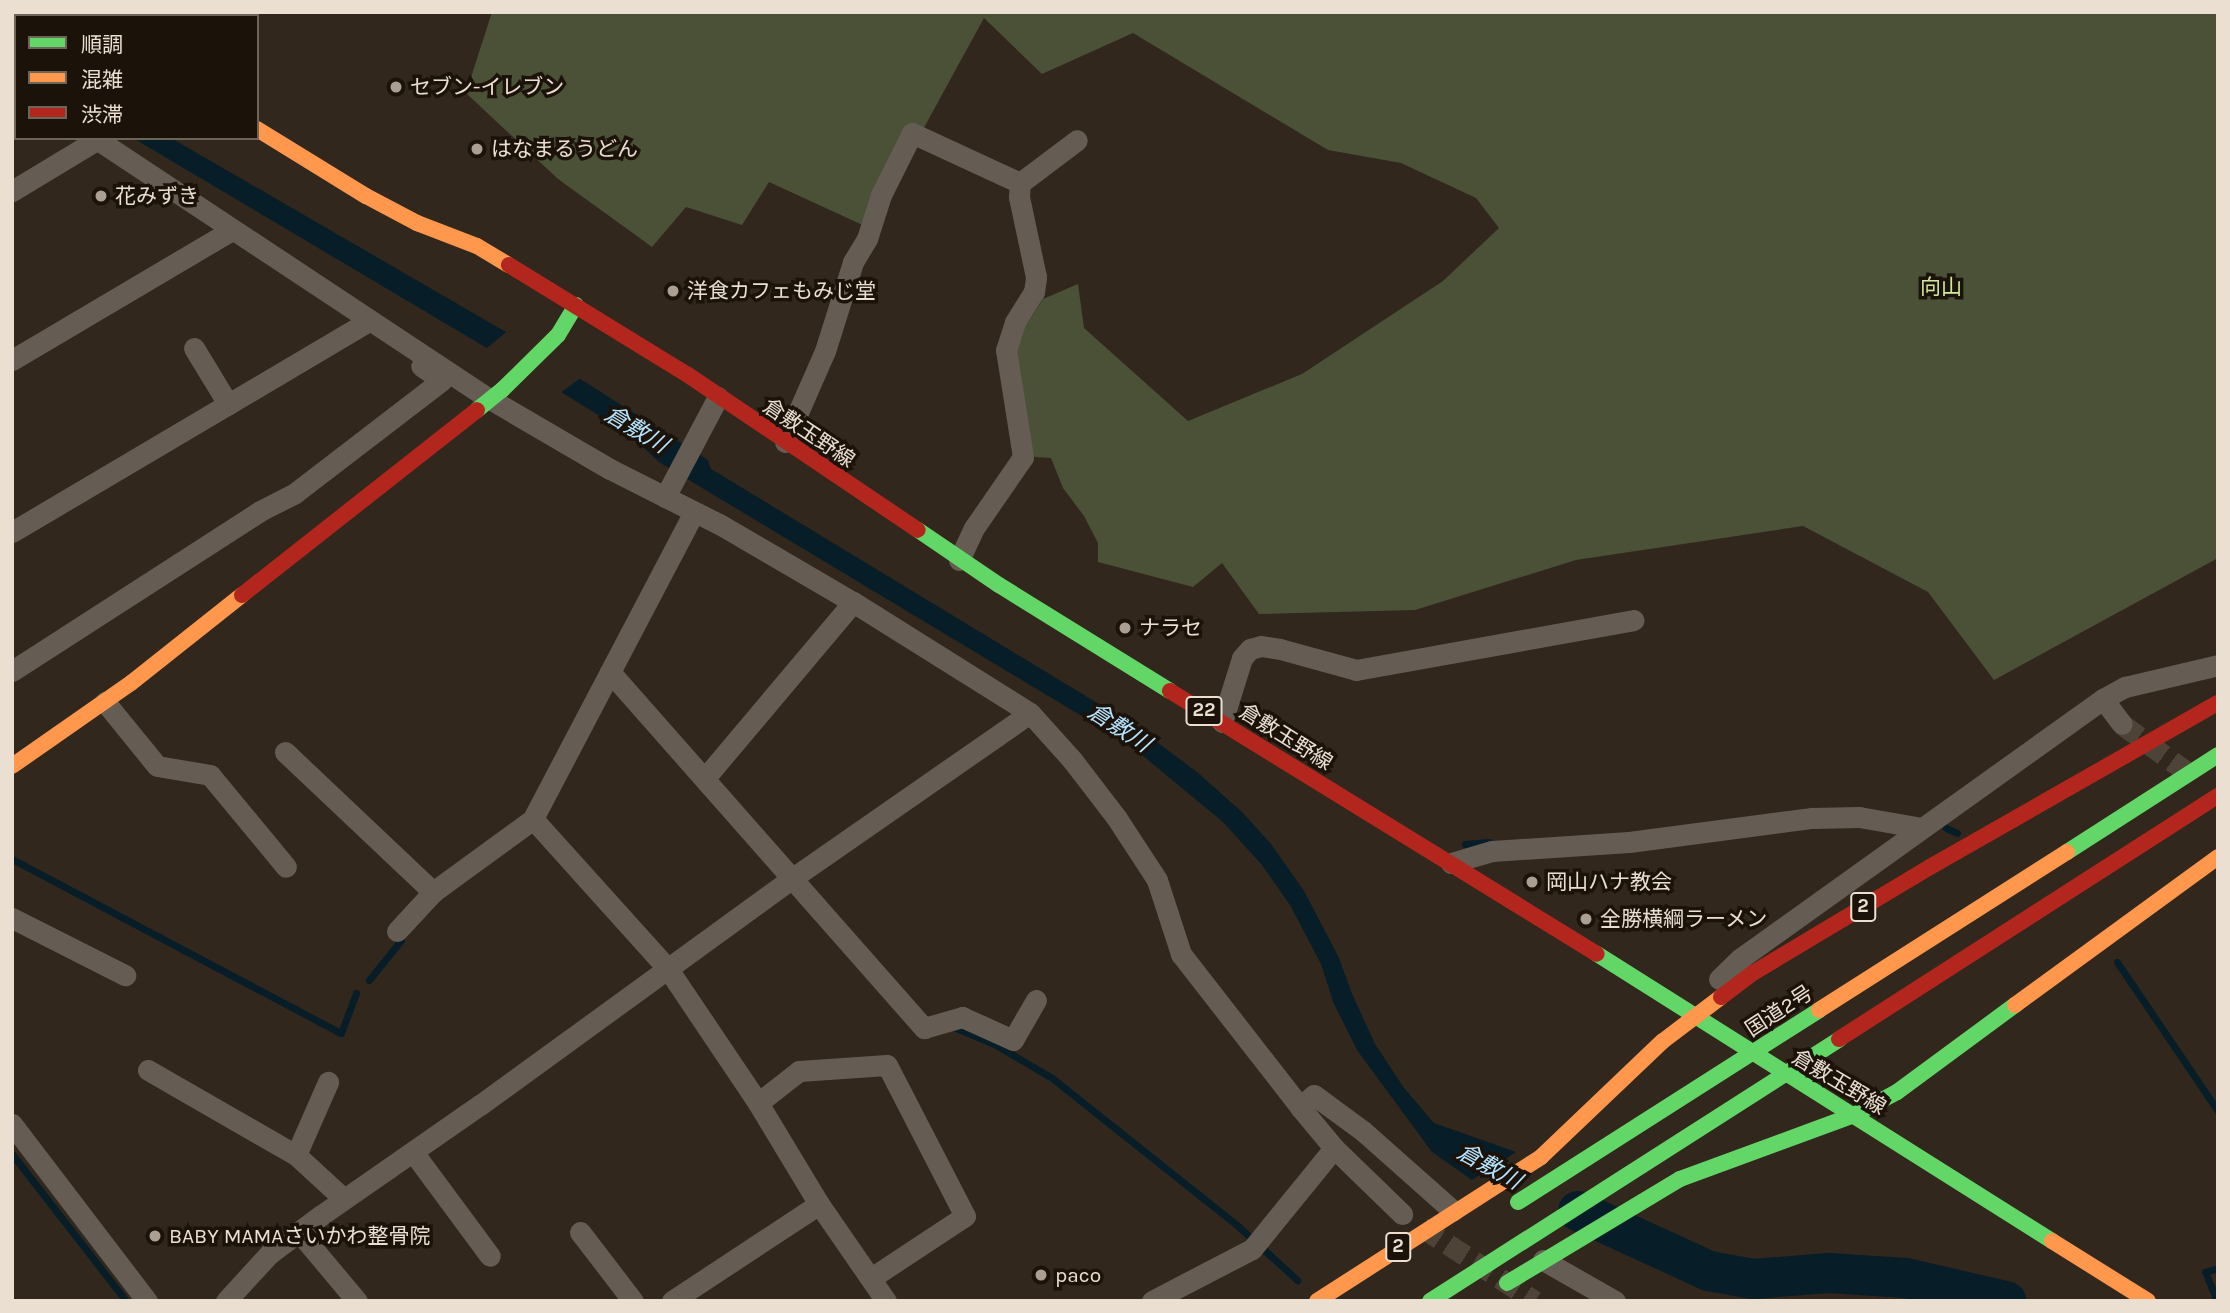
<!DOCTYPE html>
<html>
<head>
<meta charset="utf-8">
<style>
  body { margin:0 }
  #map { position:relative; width:2230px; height:1313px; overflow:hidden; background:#31271c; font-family:Karla,"Noto Sans JP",sans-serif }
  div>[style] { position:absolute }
  .green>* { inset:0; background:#4a5137 }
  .water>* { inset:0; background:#071d28 }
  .pier>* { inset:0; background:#31271c }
  .stream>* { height:7px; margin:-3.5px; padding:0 3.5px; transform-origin:3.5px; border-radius:3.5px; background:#071d28 }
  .river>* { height:40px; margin:-20px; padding:0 20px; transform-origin:20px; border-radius:20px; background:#071d28 }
  .street-tunnel>* { height:21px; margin-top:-10.5px; transform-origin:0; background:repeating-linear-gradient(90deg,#4d4337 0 21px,transparent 0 31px) }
  .street>* { height:21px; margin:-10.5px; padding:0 10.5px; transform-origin:10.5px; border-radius:10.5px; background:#655d54 }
  .fast>* { height:16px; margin:-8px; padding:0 8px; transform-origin:8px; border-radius:8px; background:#63d668 }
  .slow>* { height:16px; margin:-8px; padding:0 8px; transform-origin:8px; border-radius:8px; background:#ff974d }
  .jam>* { height:16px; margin:-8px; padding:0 8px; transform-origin:8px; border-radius:8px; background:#b3261e }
  .dots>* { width:19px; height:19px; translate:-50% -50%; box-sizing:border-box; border:4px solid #1b130a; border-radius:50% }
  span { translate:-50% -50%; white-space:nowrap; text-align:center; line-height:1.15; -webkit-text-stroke:7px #1b130a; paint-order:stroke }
  .shield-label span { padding:2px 5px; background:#1b130a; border:2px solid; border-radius:5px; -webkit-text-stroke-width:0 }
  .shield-label { font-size:19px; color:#ebdfd2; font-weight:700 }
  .poi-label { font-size:21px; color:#ebdfd2 }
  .left { translate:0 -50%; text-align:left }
  .park-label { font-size:21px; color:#d1e89f }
  .street-label { font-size:21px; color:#ebdfd2 }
  .water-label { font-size:23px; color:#b6e3fe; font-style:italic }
  .frame { position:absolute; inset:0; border:14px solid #ebdfd2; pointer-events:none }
  .legend { position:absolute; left:14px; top:14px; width:245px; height:126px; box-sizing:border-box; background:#1b130a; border:2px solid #6e655a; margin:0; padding:9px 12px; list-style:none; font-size:21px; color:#ebdfd2 }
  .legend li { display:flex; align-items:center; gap:14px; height:35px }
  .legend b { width:35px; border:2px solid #6e655a }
</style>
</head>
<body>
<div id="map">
  <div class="green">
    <i style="clip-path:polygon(492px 12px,2218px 12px,2218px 558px,1994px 680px,1928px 592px,1803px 526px,1576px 560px,1415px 610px,1259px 614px,1222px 563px,1193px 587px,1098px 562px,1098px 543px,1084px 516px,1063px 488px,1051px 458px,1035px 457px,1026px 448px,1009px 352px,1043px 299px,1078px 284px,1084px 328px,1188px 421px,1302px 374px,1443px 281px,1499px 228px,1476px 198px,1401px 163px,1328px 150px,1133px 33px,1042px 74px,984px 18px,869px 228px,769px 182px,742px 225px,686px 207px,652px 247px,558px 179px,466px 93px)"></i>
  </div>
  <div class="water">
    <i style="clip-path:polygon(133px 138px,171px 138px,506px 332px,708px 460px,711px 469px,1137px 727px,1197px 772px,1242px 812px,1271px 844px,1304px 891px,1338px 956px,1353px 996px,1375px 1044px,1404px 1088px,1434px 1123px,1516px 1152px,1472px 1180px,1432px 1152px,1357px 1050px,1334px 1004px,1321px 964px,1290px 905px,1262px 865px,1223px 822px,1130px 745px,659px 462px,629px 434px,566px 395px)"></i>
  </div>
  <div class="pier">
    <i style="clip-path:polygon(509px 330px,583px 376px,559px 394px,483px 351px)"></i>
  </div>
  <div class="stream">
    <i style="left:1946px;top:828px;width:12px;rotate:24deg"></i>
    <i style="left:1465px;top:844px;width:24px;rotate:-5deg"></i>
    <i style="left:12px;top:859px;width:372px;rotate:27.9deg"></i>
    <i style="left:341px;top:1033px;width:43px;rotate:-69.4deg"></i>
    <i style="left:2117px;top:962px;width:180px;rotate:55.9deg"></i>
    <i style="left:369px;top:980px;width:51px;rotate:-51.3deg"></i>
    <i style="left:954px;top:1027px;width:46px;rotate:23.2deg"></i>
    <i style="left:996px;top:1045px;width:65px;rotate:30.5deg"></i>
    <i style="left:1052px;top:1078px;width:239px;rotate:38.5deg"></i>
    <i style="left:1239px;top:1227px;width:79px;rotate:42.4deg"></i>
    <i style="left:12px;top:1154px;width:186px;rotate:52.2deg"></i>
    <i style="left:2217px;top:1301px;width:31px;rotate:-112deg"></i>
    <i style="left:2205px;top:1272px;width:14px;rotate:-17deg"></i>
  </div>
  <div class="river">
    <i style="left:1578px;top:1211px;width:144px;rotate:24.6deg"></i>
    <i style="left:1709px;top:1271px;width:45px;rotate:10.3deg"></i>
    <i style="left:1753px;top:1279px;width:76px;rotate:-4.5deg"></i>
    <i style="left:1829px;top:1273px;width:77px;rotate:3.7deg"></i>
    <i style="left:1906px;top:1278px;width:103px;rotate:13deg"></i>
  </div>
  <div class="street-tunnel">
    <i style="left:2122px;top:724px;width:89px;rotate:36.4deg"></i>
    <i style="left:1422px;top:1227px;width:135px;rotate:33.2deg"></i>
  </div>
  <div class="street">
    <i style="left:98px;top:140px;width:470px;rotate:33.5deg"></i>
    <i style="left:490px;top:399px;width:139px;rotate:30.3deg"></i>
    <i style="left:610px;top:469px;width:124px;rotate:26.8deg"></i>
    <i style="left:721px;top:525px;width:153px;rotate:30.3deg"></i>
    <i style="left:853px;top:602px;width:209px;rotate:32.1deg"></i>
    <i style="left:1030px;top:713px;width:64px;rotate:48.1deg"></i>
    <i style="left:1073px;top:761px;width:71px;rotate:52.5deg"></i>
    <i style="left:1116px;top:817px;width:75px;rotate:56.9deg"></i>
    <i style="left:1157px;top:880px;width:78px;rotate:72deg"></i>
    <i style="left:1181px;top:954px;width:194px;rotate:52.1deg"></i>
    <i style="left:12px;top:191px;width:103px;rotate:-31.1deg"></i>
    <i style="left:194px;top:348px;width:66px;rotate:58.7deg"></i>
    <i style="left:12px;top:360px;width:256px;rotate:-30.6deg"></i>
    <i style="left:785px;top:442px;width:99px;rotate:-66.3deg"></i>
    <i style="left:825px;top:351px;width:93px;rotate:-72.5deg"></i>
    <i style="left:853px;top:262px;width:27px;rotate:-59deg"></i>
    <i style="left:867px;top:239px;width:46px;rotate:-72.3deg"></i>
    <i style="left:881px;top:195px;width:69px;rotate:-63.4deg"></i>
    <i style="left:912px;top:133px;width:119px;rotate:24.8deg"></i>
    <i style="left:1020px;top:183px;width:71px;rotate:-37deg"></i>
    <i style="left:665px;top:497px;width:113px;rotate:-62.1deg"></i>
    <i style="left:694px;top:512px;width:347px;rotate:117.7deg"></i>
    <i style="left:533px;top:819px;width:202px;rotate:48deg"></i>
    <i style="left:668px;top:969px;width:161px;rotate:56.1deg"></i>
    <i style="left:758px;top:1103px;width:118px;rotate:58.9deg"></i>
    <i style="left:819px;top:1204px;width:118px;rotate:55.4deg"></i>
    <i style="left:12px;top:532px;width:415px;rotate:-30.6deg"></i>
    <i style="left:959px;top:560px;width:35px;rotate:-65deg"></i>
    <i style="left:974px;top:528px;width:86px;rotate:-55.4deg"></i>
    <i style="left:1023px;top:457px;width:108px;rotate:-99deg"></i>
    <i style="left:1006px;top:350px;width:29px;rotate:-72deg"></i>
    <i style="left:1015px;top:322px;width:36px;rotate:-58deg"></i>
    <i style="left:1034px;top:292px;width:15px;rotate:-82deg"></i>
    <i style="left:1036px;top:277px;width:82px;rotate:-102deg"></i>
    <i style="left:1019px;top:197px;width:14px;rotate:-86deg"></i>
    <i style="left:12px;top:671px;width:295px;rotate:-32.8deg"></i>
    <i style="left:260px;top:511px;width:39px;rotate:-27deg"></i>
    <i style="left:295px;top:493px;width:185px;rotate:-37.5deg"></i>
    <i style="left:442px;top:380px;width:25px;rotate:-146deg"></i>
    <i style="left:610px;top:672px;width:475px;rotate:48.6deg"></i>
    <i style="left:924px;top:1028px;width:40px;rotate:-16deg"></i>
    <i style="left:962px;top:1017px;width:56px;rotate:24.3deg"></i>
    <i style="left:1013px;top:1040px;width:46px;rotate:-60.1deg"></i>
    <i style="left:2103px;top:699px;width:31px;rotate:53deg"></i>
    <i style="left:105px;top:702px;width:82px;rotate:50.9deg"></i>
    <i style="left:157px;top:766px;width:54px;rotate:9.6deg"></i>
    <i style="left:210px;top:775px;width:119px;rotate:50.4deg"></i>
    <i style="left:1222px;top:722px;width:67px;rotate:-72.6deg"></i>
    <i style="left:1242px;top:658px;width:12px;rotate:-48deg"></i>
    <i style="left:1250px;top:649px;width:11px;rotate:-15deg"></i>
    <i style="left:1261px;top:646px;width:19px;rotate:9deg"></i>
    <i style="left:1280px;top:649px;width:79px;rotate:15.4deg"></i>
    <i style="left:1356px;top:670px;width:282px;rotate:-10.2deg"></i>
    <i style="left:285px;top:752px;width:204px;rotate:43.4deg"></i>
    <i style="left:705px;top:778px;width:230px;rotate:-49.9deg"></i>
    <i style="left:1451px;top:863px;width:43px;rotate:-16.3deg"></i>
    <i style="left:1492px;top:851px;width:137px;rotate:-3.8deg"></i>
    <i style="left:1629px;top:842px;width:185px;rotate:-7.5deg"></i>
    <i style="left:1812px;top:818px;width:47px;rotate:-1.2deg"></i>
    <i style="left:1859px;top:817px;width:64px;rotate:9.9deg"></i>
    <i style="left:12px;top:918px;width:127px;rotate:26.8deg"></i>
    <i style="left:397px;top:931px;width:53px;rotate:-47.3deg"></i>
    <i style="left:433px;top:892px;width:124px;rotate:-36.1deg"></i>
    <i style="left:1719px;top:979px;width:30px;rotate:-44deg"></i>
    <i style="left:1741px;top:958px;width:445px;rotate:-35.6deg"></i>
    <i style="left:2103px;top:699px;width:25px;rotate:-29deg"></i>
    <i style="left:2125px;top:687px;width:96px;rotate:-13.3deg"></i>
    <i style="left:148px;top:1070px;width:171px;rotate:29.9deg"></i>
    <i style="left:296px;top:1155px;width:65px;rotate:42.5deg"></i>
    <i style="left:758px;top:1103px;width:52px;rotate:-38deg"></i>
    <i style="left:799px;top:1071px;width:88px;rotate:-3.9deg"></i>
    <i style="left:887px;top:1065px;width:170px;rotate:62.7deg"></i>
    <i style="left:965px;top:1216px;width:113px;rotate:146.6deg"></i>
    <i style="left:12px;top:1124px;width:223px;rotate:52.7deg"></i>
    <i style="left:1334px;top:1148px;width:95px;rotate:44.1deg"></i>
    <i style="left:413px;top:1152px;width:129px;rotate:53.5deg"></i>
    <i style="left:296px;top:1155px;width:80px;rotate:-66.3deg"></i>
    <i style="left:299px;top:1232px;width:90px;rotate:50deg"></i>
    <i style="left:580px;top:1232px;width:87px;rotate:52.5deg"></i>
    <i style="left:1543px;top:1260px;width:83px;rotate:29.7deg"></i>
    <i style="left:226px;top:1301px;width:64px;rotate:-47.5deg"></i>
    <i style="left:269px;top:1254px;width:64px;rotate:-36.7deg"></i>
    <i style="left:320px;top:1216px;width:195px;rotate:-34.8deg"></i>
    <i style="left:480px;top:1105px;width:388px;rotate:-36deg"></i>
    <i style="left:794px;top:877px;width:287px;rotate:-34.8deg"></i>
    <i style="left:672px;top:1301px;width:176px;rotate:-33.4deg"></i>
    <i style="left:1152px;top:1301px;width:113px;rotate:-27.5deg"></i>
    <i style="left:1252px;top:1249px;width:130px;rotate:-50.9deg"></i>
    <i style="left:1334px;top:1148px;width:53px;rotate:-129.7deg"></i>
    <i style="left:1300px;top:1107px;width:18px;rotate:-41deg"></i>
    <i style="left:1314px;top:1095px;width:61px;rotate:36.3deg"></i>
    <i style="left:1363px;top:1131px;width:120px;rotate:41.6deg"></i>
  </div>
  <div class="fast">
    <i style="left:477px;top:410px;width:32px;rotate:-39deg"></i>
    <i style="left:502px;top:390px;width:78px;rotate:-44.5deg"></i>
    <i style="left:558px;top:335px;width:35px;rotate:-59deg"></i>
    <i style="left:918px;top:530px;width:98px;rotate:34.2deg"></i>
    <i style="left:999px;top:585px;width:201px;rotate:31.8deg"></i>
    <i style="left:2067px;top:852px;width:179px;rotate:-32.7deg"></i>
    <i style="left:1597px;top:954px;width:538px;rotate:32.24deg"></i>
    <i style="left:1518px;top:1202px;width:357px;rotate:-32.5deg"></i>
    <i style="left:1507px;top:1283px;width:202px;rotate:-31deg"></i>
    <i style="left:1680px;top:1179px;width:185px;rotate:-20.2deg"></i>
    <i style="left:1854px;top:1115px;width:49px;rotate:-28.1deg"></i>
    <i style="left:1897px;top:1092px;width:147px;rotate:-36.4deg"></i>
    <i style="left:1430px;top:1301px;width:486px;rotate:-32.6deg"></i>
  </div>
  <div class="slow">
    <i style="left:69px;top:12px;width:6px;rotate:39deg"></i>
    <i style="left:257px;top:129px;width:128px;rotate:31.6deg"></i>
    <i style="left:366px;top:196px;width:58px;rotate:27.9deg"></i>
    <i style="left:417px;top:223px;width:64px;rotate:21deg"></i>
    <i style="left:477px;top:246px;width:37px;rotate:31deg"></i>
    <i style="left:12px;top:766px;width:145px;rotate:-34.9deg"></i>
    <i style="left:131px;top:683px;width:142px;rotate:-38.4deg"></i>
    <i style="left:2015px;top:1005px;width:251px;rotate:-36.1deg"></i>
    <i style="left:1819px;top:1010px;width:294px;rotate:-32.5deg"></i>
    <i style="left:2052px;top:1241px;width:113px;rotate:32deg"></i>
    <i style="left:1317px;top:1301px;width:266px;rotate:-32.7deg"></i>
    <i style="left:1541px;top:1157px;width:168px;rotate:-43.6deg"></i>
    <i style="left:1663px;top:1041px;width:73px;rotate:-37.2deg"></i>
  </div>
  <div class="jam">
    <i style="left:509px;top:265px;width:210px;rotate:31.6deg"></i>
    <i style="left:688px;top:375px;width:277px;rotate:34deg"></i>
    <i style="left:242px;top:595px;width:299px;rotate:-38.2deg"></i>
    <i style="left:1170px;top:691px;width:501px;rotate:31.63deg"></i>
    <i style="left:1721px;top:997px;width:40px;rotate:-37deg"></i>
    <i style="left:1753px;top:973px;width:206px;rotate:-30.9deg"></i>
    <i style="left:1930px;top:867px;width:331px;rotate:-29.7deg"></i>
    <i style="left:1839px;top:1039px;width:450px;rotate:-32.7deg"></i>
  </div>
  <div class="dots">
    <i style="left:396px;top:87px;background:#aa9f92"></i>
    <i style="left:477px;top:149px;background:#aa9f92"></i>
    <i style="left:101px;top:196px;background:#aa9f92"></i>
    <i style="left:673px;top:291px;background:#aa9f92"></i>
    <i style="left:1125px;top:628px;background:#aa9f92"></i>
    <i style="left:1532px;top:882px;background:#aa9f92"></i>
    <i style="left:1586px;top:919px;background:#aa9f92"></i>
    <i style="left:155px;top:1236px;background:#aa9f92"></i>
    <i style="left:1041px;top:1275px;background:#aa9f92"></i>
  </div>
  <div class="shield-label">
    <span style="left:1204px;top:711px">22</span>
    <span style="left:1863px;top:907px">2</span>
    <span style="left:1398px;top:1247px">2</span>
  </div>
  <div class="poi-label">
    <span class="left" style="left:410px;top:87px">セブン-イレブン</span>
    <span class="left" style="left:491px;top:149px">はなまるうどん</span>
    <span class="left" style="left:115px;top:196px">花みずき</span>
    <span class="left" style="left:687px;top:291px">洋食カフェもみじ堂</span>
    <span class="left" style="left:1139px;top:628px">ナラセ</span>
    <span class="left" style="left:1546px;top:882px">岡山ハナ教会</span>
    <span class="left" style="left:1600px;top:919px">全勝横綱ラーメン</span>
    <span class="left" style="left:169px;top:1236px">BABY MAMAさいかわ整骨院</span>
    <span class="left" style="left:1055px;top:1275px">paco</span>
  </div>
  <div class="park-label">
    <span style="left:1941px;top:287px">向山</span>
  </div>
  <div class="street-label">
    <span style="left:809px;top:433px;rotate:34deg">倉敷玉野線</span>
    <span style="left:1286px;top:737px;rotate:32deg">倉敷玉野線</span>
    <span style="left:1779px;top:1011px;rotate:-33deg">国道2号</span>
    <span style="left:1839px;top:1082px;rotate:31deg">倉敷玉野線</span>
  </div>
  <div class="water-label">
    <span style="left:636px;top:430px;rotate:31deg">倉敷川</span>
    <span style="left:1119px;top:728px;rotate:33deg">倉敷川</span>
    <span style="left:1489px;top:1167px;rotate:29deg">倉敷川</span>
  </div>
  <div class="frame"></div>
  <ul class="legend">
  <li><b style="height:9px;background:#63d668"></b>順調</li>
  <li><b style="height:9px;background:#ff974d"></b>混雑</li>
  <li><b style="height:9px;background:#b3261e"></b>渋滞</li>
  </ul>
</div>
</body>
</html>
